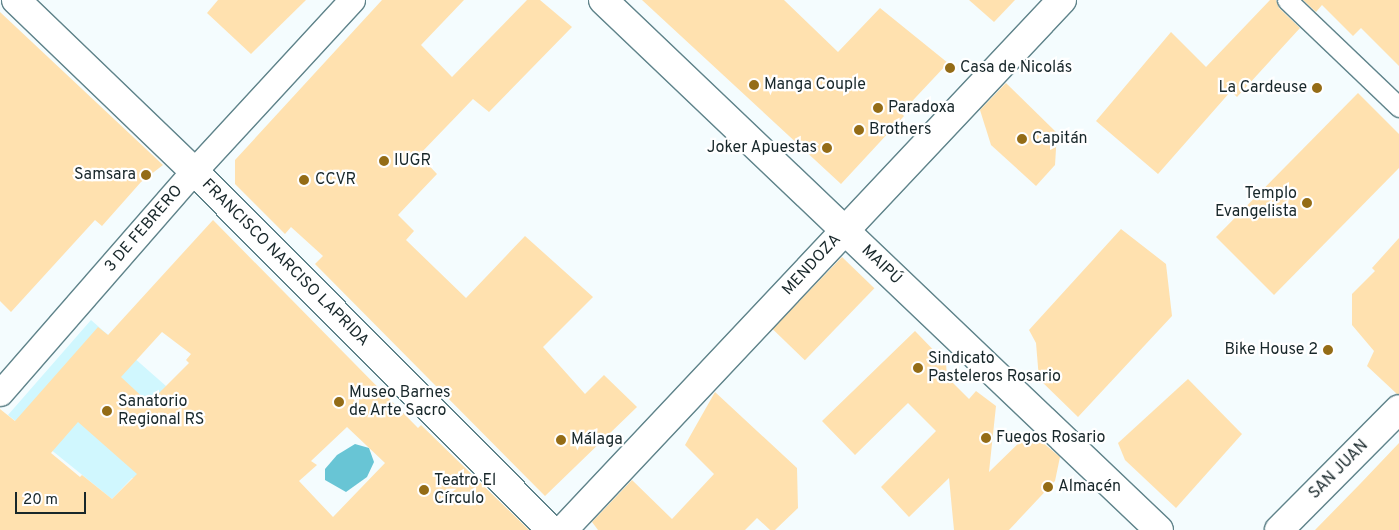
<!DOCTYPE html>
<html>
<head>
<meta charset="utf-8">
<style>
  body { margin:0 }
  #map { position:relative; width:1399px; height:530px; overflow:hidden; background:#f4fcfe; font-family:Overpass,sans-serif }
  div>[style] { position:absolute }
  .built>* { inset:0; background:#d0f7fe }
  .forest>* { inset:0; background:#68c5d5 }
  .building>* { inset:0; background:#ffe1af; transform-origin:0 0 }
  .roads { filter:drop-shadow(1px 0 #5f838a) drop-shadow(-1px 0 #5f838a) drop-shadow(0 1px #5f838a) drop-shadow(0 -1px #5f838a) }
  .pedestrian>* { height:19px; margin:-9.5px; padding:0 9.5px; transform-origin:9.5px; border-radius:9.5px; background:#fff }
  .minor>* { height:25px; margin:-12.5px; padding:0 12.5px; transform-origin:12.5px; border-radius:12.5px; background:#fff }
  .secondary>* { height:28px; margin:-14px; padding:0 14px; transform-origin:14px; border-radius:14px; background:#fff }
  .dots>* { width:14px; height:14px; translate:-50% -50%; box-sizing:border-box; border:2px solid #fff; border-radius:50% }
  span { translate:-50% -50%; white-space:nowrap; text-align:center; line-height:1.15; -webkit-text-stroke:4.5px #fff; paint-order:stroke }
  .poi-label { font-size:16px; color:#18272a }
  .left { translate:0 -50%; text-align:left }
  .right { translate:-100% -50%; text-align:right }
  .street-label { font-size:16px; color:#18272a }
  .scale { position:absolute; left:15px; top:492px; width:71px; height:22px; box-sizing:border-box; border:2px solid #18272a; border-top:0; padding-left:6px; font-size:15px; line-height:18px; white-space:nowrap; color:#18272a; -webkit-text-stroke:4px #fff; paint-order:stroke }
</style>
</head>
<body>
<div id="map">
  <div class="built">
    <i style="clip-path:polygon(91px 320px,166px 386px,142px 478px,132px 478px,112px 499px,8px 415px)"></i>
  </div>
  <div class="forest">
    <i style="clip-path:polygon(355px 444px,369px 448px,374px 462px,367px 477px,346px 492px,325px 480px,325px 469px,337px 455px)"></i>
  </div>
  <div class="building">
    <i style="clip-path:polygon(218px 0,306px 0,251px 54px,207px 13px)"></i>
    <i style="clip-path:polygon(382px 0,464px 0,421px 45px,452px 77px,527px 0,540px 0,572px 27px,489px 112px,473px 99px,419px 155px,437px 174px,398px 215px,414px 231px,406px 240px,466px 298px,525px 236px,593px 297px,543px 347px,585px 394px,604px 375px,637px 407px,545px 496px,315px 264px,323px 256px,291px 227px,285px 234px,235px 184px,235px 160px)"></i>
    <i style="clip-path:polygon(642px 0,784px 0,838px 52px,880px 8px,948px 63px,901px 113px,904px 116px,841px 184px)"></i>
    <i style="clip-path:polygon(969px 0,1015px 0,994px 22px)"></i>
    <i style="clip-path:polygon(1270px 0,1276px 0,1279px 8px,1300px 28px,1237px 97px,1231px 91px,1158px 174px,1096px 121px,1171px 32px,1206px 67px)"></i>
    <i style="clip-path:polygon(1303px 0,1399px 0,1399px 66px,1361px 28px,1353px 36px,1322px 5px,1316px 12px)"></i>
    <i style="clip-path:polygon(0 12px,163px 165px,141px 182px,102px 226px,95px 220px,11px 312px,0 301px)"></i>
    <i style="clip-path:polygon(1006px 83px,1057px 133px,1055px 165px,1036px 186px,991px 145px,980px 110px)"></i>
    <i style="clip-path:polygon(1358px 93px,1399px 134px,1399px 168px,1274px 295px,1216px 237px)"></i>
    <i style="clip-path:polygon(evenodd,213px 220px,418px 428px,421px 425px,529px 530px,0 530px,0 409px,15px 421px,98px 327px,108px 335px,213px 220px,162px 332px,191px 354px,186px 360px,189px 363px,149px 403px,121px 377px,162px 332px,213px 220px,78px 422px,137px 474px,112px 499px,82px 475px,80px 477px,51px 453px,78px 422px,213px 220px,347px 427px,385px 463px,333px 517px,299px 481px,317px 465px,311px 461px,347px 427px)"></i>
    <i style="clip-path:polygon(1121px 229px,1166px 264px,1172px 316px,1078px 417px,1039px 379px,1036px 343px,1029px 330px)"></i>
    <i style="clip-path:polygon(1399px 238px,1399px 394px,1397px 394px,1367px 366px,1374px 351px,1352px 325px,1352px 294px,1375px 271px,1372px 268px)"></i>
    <i style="left:842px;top:257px;width:45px;height:100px;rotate:44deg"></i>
    <i style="clip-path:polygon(915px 331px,946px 363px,947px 377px,969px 399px,976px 391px,996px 406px,989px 472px,1030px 432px,1060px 457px,1055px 481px,1009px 530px,954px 530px,949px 478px,909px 517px,881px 487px,936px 431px,908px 403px,855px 455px,822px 421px)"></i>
    <i style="clip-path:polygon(1188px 379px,1242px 434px,1176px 508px,1125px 460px,1118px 443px)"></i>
    <i style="clip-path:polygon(715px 392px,797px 468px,798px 508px,775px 530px,770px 530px,757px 518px,745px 530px,598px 530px,592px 522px,632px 480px,672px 519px,714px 474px,685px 445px)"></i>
    <i style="clip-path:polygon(1399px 443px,1399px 530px,1315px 530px,1360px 484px)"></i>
  </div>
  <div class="roads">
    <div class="pedestrian">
      <i style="left:1287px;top:0;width:155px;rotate:43.7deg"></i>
    </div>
    <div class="minor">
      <i style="left:0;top:393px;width:295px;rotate:-48.9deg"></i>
      <i style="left:194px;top:171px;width:233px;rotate:-47.3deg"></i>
    </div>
    <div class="secondary">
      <i style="left:16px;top:0;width:247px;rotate:43.9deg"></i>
      <i style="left:194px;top:171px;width:506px;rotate:45.16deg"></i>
      <i style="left:603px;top:0;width:768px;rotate:43.63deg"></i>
      <i style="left:563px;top:530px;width:728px;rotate:-46.73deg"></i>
      <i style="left:1279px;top:530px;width:170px;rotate:-45.2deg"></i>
    </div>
  </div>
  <div class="dots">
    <i style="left:950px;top:68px;background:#946c16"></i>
    <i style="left:754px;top:85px;background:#946c16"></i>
    <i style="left:1317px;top:88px;background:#946c16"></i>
    <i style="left:878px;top:108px;background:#946c16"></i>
    <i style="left:859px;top:130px;background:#946c16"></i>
    <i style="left:1022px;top:139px;background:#946c16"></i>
    <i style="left:827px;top:148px;background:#946c16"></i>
    <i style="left:384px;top:161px;background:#946c16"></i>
    <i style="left:146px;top:175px;background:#946c16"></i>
    <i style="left:304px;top:180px;background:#946c16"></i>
    <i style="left:1307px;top:203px;background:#946c16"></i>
    <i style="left:1328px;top:350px;background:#946c16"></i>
    <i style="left:918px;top:368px;background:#946c16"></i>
    <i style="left:339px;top:402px;background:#946c16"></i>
    <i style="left:107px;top:411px;background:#946c16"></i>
    <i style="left:986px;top:438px;background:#946c16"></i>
    <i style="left:561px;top:440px;background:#946c16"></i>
    <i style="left:1048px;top:487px;background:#946c16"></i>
    <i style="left:424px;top:490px;background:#946c16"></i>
  </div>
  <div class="poi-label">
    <span class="left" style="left:960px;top:68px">Casa de Nicolás</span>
    <span class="left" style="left:764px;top:85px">Manga Couple</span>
    <span class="right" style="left:1307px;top:88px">La Cardeuse</span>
    <span class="left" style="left:888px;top:108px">Paradoxa</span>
    <span class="left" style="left:869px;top:130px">Brothers</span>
    <span class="left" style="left:1032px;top:139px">Capitán</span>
    <span class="right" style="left:817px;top:148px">Joker Apuestas</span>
    <span class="left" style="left:394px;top:161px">IUGR</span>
    <span class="right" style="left:136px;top:175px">Samsara</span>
    <span class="left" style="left:315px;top:180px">CCVR</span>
    <span class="right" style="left:1297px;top:203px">Templo<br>Evangelista</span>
    <span class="right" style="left:1318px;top:350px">Bike House 2</span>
    <span class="left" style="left:928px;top:368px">Sindicato<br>Pasteleros Rosario</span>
    <span class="left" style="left:349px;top:402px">Museo Barnes<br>de Arte Sacro</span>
    <span class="left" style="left:118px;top:411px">Sanatorio<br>Regional RS</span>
    <span class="left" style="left:996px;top:438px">Fuegos Rosario</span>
    <span class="left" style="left:571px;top:440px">Málaga</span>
    <span class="left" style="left:434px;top:490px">Teatro El<br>Círculo</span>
    <span class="left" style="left:1058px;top:487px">Almacén</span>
  </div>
  <div class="street-label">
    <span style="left:144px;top:229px;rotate:-49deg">3 DE FEBRERO</span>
    <span style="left:285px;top:263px;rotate:45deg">FRANCISCO NARCISO LAPRIDA</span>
    <span style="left:812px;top:265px;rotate:-47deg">MENDOZA</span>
    <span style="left:881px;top:265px;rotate:44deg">MAIPÚ</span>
    <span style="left:1339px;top:470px;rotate:-45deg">SAN JUAN</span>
  </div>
  <div class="scale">20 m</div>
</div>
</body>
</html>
